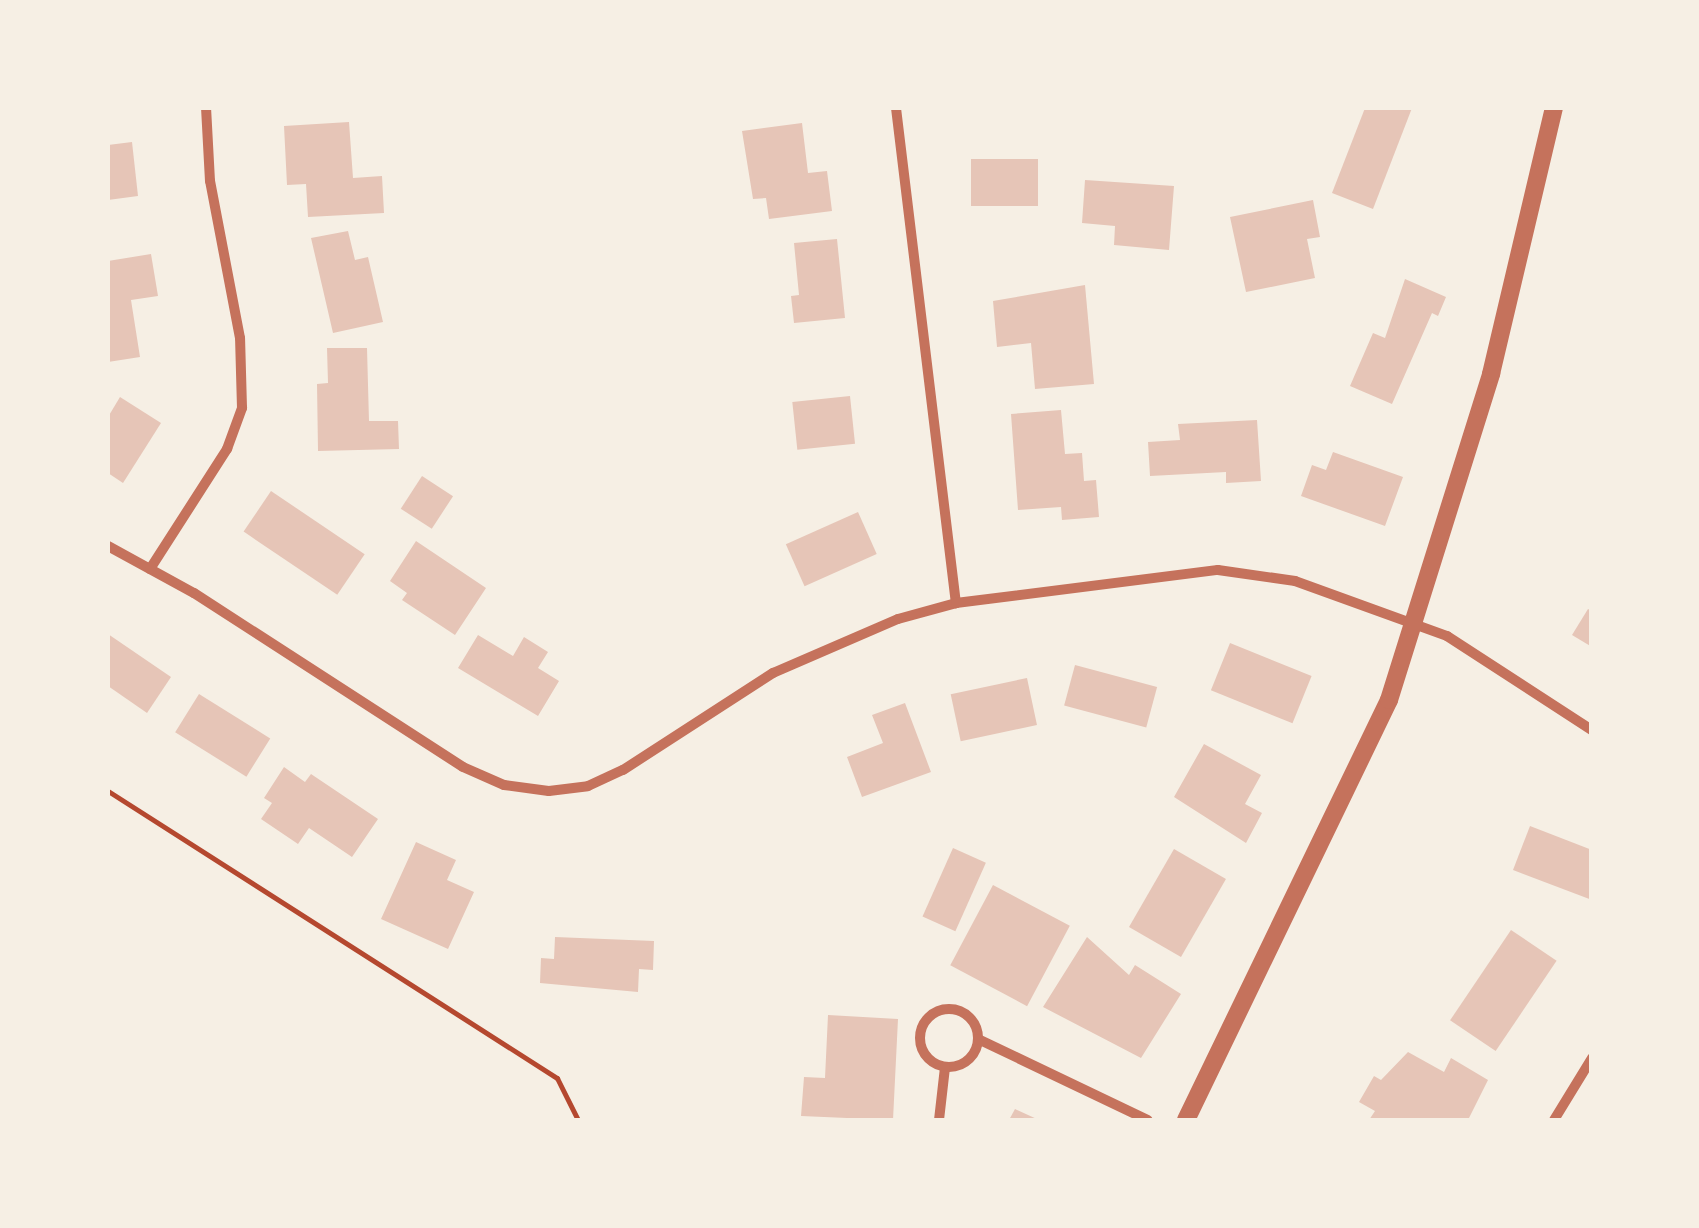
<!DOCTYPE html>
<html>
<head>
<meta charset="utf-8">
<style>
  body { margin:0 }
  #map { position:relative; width:1699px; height:1228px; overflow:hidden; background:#f6efe4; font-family:"Roboto Condensed",sans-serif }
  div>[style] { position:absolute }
  .building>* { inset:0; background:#e6c5b7; transform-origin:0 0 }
  .path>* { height:5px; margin:-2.5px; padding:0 2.5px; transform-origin:2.5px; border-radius:2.5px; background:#b5482f }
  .minor>* { height:10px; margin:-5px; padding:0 5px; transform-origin:5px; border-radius:5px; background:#c5725c }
  .minor>.ring { margin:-5px; padding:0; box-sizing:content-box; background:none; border:10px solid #c5725c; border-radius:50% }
  .tertiary>* { height:18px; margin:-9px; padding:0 9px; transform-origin:9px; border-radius:9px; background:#c5725c }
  span { translate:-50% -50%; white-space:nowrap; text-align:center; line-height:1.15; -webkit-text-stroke:10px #f6efe4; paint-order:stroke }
  .frame { position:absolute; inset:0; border:110px solid #f6efe4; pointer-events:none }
</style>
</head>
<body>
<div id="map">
  <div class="building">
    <i style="clip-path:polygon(1365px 108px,1412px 108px,1373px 209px,1332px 193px)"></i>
    <i style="clip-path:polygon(349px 122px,353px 178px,382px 176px,384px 213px,308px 217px,306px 184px,287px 185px,284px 126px)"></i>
    <i style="clip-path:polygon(802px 123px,808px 173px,827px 171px,832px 211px,769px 219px,766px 198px,753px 199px,742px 131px)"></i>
    <i style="clip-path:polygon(132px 142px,138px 196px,108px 200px,108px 145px)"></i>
    <i style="left:971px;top:159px;width:67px;height:47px"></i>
    <i style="clip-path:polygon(1085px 180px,1174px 186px,1169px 250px,1114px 245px,1115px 226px,1082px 223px)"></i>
    <i style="clip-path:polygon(1313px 200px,1320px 237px,1307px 239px,1315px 278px,1246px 292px,1230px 217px)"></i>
    <i style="clip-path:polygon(348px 231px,355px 260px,368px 257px,383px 322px,333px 333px,311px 238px)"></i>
    <i style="clip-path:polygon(837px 239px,845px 318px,794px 323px,791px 296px,799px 295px,794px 243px)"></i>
    <i style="clip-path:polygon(151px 254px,158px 296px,131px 300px,140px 357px,108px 362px,108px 261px)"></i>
    <i style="clip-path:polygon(1405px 279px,1446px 297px,1438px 316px,1432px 313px,1392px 404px,1350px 386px,1373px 333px,1385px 338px)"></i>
    <i style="clip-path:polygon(1085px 285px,1094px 384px,1035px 389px,1031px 343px,997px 347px,993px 301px)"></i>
    <i style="clip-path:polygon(327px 348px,367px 348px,369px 421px,398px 421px,399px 449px,318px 451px,317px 384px,328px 383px)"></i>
    <i style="left:850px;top:396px;width:48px;height:58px;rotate:84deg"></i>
    <i style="clip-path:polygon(120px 397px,161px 423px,123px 483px,108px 473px,108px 417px)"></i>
    <i style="clip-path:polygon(1061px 410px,1065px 454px,1082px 453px,1084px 481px,1096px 480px,1099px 517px,1062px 520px,1061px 507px,1018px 510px,1011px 414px)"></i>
    <i style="clip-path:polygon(1257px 420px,1261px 481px,1226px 483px,1226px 472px,1150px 476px,1148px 442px,1180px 440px,1178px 424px)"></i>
    <i style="clip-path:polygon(1333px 452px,1403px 477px,1385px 526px,1301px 496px,1312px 465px,1326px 470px)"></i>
    <i style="left:422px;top:476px;width:37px;height:39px;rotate:33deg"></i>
    <i style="left:271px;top:491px;width:113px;height:49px;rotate:34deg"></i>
    <i style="left:858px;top:512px;width:46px;height:79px;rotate:66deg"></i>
    <i style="clip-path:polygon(416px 541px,486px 588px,455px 635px,402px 600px,407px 593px,390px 581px)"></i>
    <i style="clip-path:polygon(1588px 609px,1592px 611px,1592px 647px,1572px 635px)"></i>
    <i style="clip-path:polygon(108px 634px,171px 677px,147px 713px,108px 686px)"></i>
    <i style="clip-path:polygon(478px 635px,513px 656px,524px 637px,548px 652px,538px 668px,559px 681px,538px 716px,458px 668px)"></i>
    <i style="left:1230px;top:643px;width:88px;height:51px;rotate:22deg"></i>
    <i style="left:1075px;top:665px;width:85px;height:42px;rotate:15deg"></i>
    <i style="left:1027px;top:678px;width:48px;height:78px;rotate:78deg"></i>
    <i style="left:199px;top:694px;width:84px;height:45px;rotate:32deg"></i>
    <i style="clip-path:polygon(905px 703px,931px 772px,862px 797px,847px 757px,883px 743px,872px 715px)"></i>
    <i style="clip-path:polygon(1204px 744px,1261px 775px,1245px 804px,1262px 813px,1246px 843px,1174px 797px)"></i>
    <i style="clip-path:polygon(284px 767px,305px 782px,311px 774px,378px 819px,352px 857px,309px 828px,298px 844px,261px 819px,272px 803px,264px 798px)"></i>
    <i style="clip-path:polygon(1530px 826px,1592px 850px,1592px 900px,1513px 870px)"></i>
    <i style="clip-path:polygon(416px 842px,456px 860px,447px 880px,474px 892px,448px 949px,381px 919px)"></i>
    <i style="left:953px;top:848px;width:36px;height:75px;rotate:24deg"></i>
    <i style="left:1174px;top:849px;width:60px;height:90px;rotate:30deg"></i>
    <i style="left:993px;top:885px;width:87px;height:91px;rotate:28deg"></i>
    <i style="left:1511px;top:930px;width:55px;height:109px;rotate:34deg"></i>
    <i style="clip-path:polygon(555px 937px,654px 941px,653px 970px,639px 969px,638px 992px,540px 983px,541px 958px,554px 959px)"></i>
    <i style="clip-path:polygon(1087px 937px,1129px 975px,1135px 965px,1181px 994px,1141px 1058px,1043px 1007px)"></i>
    <i style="clip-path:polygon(828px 1015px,898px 1019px,893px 1120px,801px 1116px,804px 1077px,825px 1078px)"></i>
    <i style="clip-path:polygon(1408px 1052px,1444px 1072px,1451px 1058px,1488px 1080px,1468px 1120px,1369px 1120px,1375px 1111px,1359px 1102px,1374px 1076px,1381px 1080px)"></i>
    <i style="clip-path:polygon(1015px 1109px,1039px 1120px,1009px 1120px)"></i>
  </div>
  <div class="path">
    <i style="left:108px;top:791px;width:533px;rotate:32.59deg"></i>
    <i style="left:557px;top:1078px;width:47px;rotate:63.4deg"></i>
  </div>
  <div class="minor">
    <i style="left:896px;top:108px;width:499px;rotate:83.1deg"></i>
    <i style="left:108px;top:546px;width:98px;rotate:28.7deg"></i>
    <i style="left:194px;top:593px;width:320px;rotate:32.9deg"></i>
    <i style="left:463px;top:767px;width:45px;rotate:23.7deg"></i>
    <i style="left:504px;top:785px;width:45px;rotate:7.6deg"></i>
    <i style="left:549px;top:791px;width:39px;rotate:-7deg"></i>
    <i style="left:588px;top:786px;width:38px;rotate:-25deg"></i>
    <i style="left:623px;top:770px;width:179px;rotate:-32.9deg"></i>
    <i style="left:773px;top:673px;width:136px;rotate:-23.4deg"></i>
    <i style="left:898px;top:619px;width:60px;rotate:-15.4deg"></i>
    <i style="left:956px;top:603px;width:264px;rotate:-7.2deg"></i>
    <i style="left:1218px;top:570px;width:78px;rotate:8.1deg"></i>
    <i style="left:1295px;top:581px;width:162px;rotate:19.9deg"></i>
    <i style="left:1447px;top:636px;width:173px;rotate:33deg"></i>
    <i style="left:150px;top:569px;width:143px;rotate:-57.3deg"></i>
    <i style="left:227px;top:449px;width:44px;rotate:-69.9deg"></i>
    <i style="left:242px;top:408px;width:70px;rotate:-91.6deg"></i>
    <i style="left:240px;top:338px;width:160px;rotate:-100.8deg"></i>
    <i style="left:210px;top:181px;width:73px;rotate:-93.1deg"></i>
    <i class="ring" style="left:920px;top:1009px;width:48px;height:48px"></i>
    <i style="left:978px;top:1039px;width:188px;rotate:25.5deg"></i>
    <i style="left:939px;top:1120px;width:53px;rotate:-83.5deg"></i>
    <i style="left:1554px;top:1120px;width:73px;rotate:-58.5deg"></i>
  </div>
  <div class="tertiary">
    <i style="left:1186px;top:1120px;width:466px;rotate:-64.2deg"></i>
    <i style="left:1389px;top:700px;width:342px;rotate:-72.6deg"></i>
    <i style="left:1491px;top:374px;width:273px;rotate:-76.7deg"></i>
  </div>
  <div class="frame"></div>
</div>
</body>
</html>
